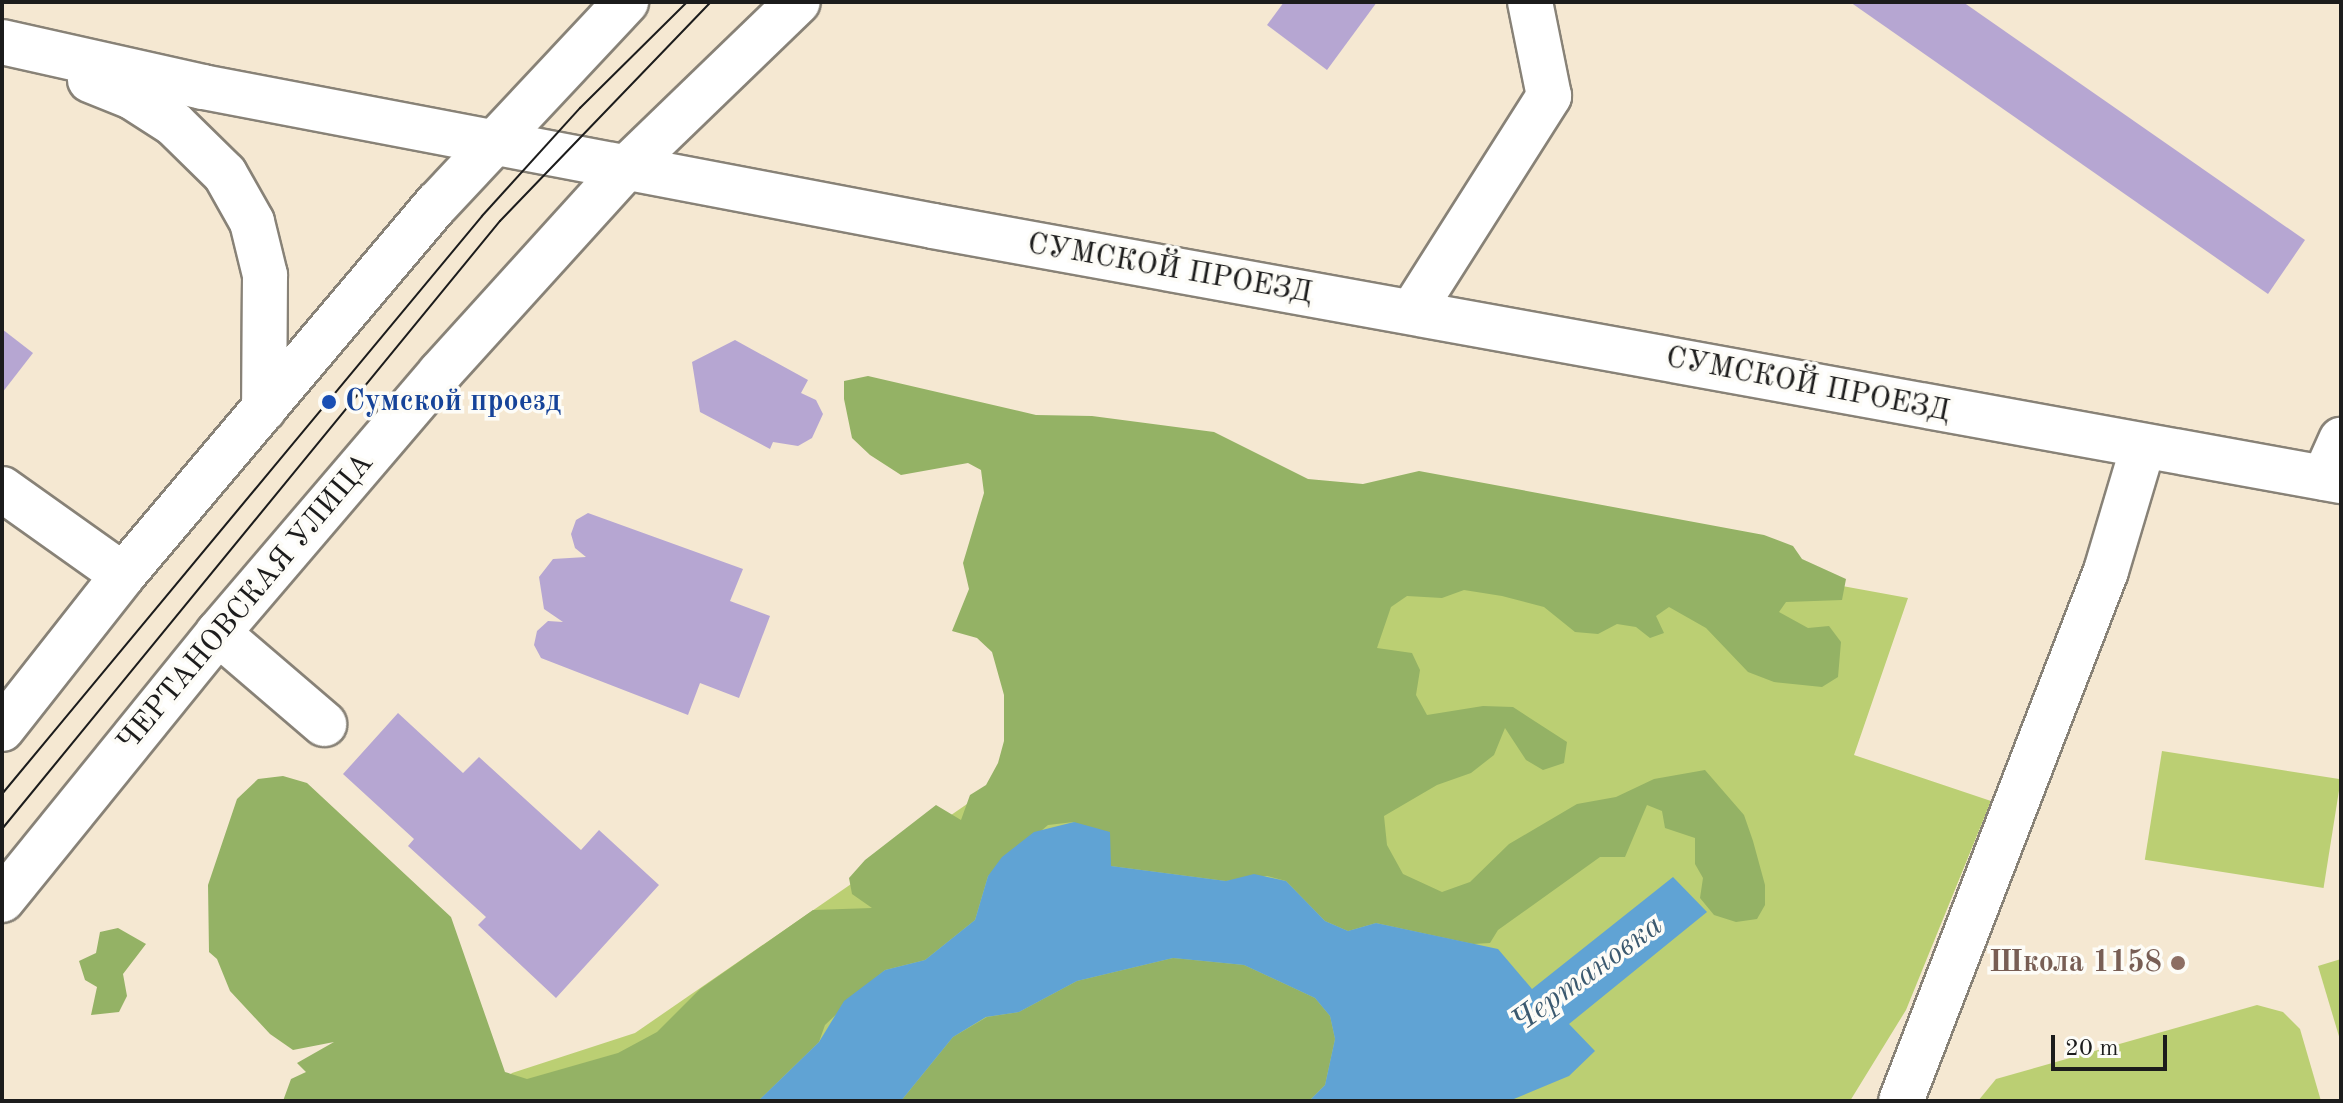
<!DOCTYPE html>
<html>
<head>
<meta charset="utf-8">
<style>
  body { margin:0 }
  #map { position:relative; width:2343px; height:1103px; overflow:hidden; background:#f5e8d2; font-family:"Old Standard TT",serif }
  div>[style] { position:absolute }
  .green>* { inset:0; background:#bbcf73; transform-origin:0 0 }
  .forest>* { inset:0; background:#94b265 }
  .water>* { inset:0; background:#60a3d4 }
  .building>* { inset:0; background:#b6a6d2 }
  .roads { filter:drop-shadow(2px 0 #888277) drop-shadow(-2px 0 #888277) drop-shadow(0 2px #888277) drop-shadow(0 -2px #888277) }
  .minor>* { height:44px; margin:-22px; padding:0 22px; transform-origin:22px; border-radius:22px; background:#fff }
  .major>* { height:44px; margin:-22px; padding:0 22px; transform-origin:22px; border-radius:22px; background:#fff }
  .tram>* { height:2px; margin:-1px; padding:0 1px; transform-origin:1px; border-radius:1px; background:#1c1c1c }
  .dots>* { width:22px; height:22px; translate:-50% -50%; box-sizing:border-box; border:4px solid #fdfcf7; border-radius:50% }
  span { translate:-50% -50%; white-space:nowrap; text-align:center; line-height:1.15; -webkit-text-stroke:7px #fdfcf7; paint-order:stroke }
  .street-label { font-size:30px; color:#1c1c1c }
  .transit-label { font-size:30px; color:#164399; font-weight:700 }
  .left { translate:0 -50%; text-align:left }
  .education-label { font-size:30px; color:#785e54; font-weight:700 }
  .right { translate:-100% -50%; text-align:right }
  .water-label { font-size:32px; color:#3b596f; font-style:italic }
  .frame { position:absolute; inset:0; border:4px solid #1c1c1c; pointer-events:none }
  .scale { position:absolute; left:2051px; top:1035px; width:116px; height:36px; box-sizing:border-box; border:4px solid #1c1c1c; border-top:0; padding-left:10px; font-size:24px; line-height:28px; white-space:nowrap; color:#1c1c1c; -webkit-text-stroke:6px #fdfcf7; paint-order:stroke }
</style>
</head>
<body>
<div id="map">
  <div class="green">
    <i style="clip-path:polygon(1073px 446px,1908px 598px,1854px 755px,1991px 801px,1906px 1010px,1850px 1101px,479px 1101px,512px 1073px,635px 1033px,1012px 773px)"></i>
    <i style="left:2162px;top:751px;width:181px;height:110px;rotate:9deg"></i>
    <i style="clip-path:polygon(2341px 959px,2341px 1043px,2318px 966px)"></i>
    <i style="clip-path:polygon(2257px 1005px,2283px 1012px,2300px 1029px,2321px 1101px,1978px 1101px,1996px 1079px)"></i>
  </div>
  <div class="forest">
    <i style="clip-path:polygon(868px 376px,1036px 415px,1092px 416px,1214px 432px,1308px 479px,1363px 484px,1419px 471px,1764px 535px,1793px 546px,1802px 559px,1846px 579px,1842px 600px,1786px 602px,1779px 612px,1808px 628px,1829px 626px,1841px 642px,1838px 677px,1822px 687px,1774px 682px,1748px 672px,1706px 628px,1669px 607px,1656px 616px,1664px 633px,1650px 638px,1636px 627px,1617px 624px,1598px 634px,1575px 632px,1544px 607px,1502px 596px,1464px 590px,1442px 598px,1407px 596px,1391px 607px,1377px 648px,1412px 653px,1420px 670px,1416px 695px,1427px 715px,1483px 706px,1513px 707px,1567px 742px,1564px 763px,1543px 770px,1526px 760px,1505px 728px,1494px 755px,1471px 773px,1437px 785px,1384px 816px,1387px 845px,1403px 874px,1442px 892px,1470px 882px,1509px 844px,1577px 804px,1616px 797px,1654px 779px,1705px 770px,1744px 815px,1753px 841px,1765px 885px,1765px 905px,1757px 919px,1736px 922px,1714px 915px,1700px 898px,1703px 878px,1695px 864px,1695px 838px,1665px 828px,1662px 811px,1647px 805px,1625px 857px,1600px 857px,1498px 930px,1490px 943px,1473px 944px,1376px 923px,1348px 931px,1325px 921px,1286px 881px,1267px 876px,1226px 881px,1111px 866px,1074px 822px,1048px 825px,988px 876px,975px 920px,925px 960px,885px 970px,868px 984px,825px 1025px,819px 1042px,758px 1101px,283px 1101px,291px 1079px,306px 1072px,297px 1063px,334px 1042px,293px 1050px,270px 1034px,230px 991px,217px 959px,209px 952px,208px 885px,237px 799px,258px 779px,283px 776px,307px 783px,451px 917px,505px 1072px,527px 1079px,618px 1053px,657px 1032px,700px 989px,813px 910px,872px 908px,852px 894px,849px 878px,865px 860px,936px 805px,961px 820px,970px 795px,986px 785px,998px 763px,1004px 741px,1004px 695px,992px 652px,977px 638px,952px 631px,969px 589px,963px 563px,984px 493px,981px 470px,968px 463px,901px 475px,870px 455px,852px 438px,844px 399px,844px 381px)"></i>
    <i style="clip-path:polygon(118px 928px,146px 944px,123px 974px,127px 996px,119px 1012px,91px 1015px,97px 987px,85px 980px,79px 961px,96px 953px,100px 932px)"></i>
    <i style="clip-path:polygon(1173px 958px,1244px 965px,1315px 998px,1330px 1016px,1335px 1039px,1325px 1085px,1309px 1101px,901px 1101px,953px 1037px,987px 1017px,1019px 1012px,1077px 981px)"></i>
  </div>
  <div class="water">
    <i style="clip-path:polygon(1074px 822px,1110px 832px,1111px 866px,1226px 881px,1254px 874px,1286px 881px,1325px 921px,1348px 931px,1376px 923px,1498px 949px,1532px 989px,1673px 877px,1707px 912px,1569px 1024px,1595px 1051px,1569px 1076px,1509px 1101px,1309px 1101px,1325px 1085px,1335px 1039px,1330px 1016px,1315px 998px,1244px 965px,1173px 958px,1077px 981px,1019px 1012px,986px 1017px,953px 1037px,901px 1101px,758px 1101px,819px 1042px,844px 1001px,885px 970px,925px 960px,975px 920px,988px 876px,1002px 857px,1034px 832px)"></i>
  </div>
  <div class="building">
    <i style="clip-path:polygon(1284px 2px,1377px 2px,1327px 70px,1267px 25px)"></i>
    <i style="clip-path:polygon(1850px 2px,1963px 2px,2305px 240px,2268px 294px)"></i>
    <i style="clip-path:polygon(2px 329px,33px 353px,2px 393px)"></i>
    <i style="clip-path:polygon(735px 340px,808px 380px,801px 393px,816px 400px,823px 414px,812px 438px,798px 446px,773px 442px,770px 449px,700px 412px,692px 362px)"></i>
    <i style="clip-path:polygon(588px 513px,743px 569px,730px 601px,770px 616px,739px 698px,700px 683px,688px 715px,541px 658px,534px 645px,537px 631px,548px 621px,563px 622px,544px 609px,539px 577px,553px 559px,586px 557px,575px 548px,571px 534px,576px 520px)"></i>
    <i style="clip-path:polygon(398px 713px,463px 773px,479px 757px,581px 850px,599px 830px,659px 885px,556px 998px,478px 925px,486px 917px,408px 846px,414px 839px,343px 774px)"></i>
  </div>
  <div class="roads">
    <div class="minor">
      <i style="left:2px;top:42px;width:206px;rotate:12.6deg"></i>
      <i style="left:203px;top:87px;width:743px;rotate:10.78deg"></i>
      <i style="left:933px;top:226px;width:1431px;rotate:10.27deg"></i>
      <i style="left:90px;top:80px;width:45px;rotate:22deg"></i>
      <i style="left:132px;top:97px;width:50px;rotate:32.7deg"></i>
      <i style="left:174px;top:124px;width:71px;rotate:44.4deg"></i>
      <i style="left:225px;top:174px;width:55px;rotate:60.6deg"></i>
      <i style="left:252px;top:222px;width:55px;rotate:76.2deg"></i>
      <i style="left:265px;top:275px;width:134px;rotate:90.4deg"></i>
      <i style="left:1412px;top:312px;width:256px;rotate:-57.6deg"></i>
      <i style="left:1549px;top:96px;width:96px;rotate:-101.4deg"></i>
      <i style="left:2324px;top:478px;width:42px;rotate:-65.9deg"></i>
      <i style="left:2px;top:489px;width:148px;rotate:35.4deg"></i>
      <i style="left:218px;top:633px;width:140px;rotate:40.6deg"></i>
      <i style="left:1901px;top:1101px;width:568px;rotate:-68.85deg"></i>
      <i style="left:2106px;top:571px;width:129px;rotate:-73.4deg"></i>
    </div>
    <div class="major">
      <i style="left:2px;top:729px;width:196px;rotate:-51.8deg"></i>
      <i style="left:123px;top:575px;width:486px;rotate:-49.8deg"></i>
      <i style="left:437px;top:204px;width:277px;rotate:-46.9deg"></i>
      <i style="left:2px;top:900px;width:343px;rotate:-51deg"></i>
      <i style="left:218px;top:633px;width:342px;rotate:-49.5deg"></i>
      <i style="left:440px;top:373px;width:280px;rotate:-47.8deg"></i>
      <i style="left:628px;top:166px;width:236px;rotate:-44deg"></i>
    </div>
  </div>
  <div class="tram">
    <i style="left:2px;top:794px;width:751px;rotate:-50.29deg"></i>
    <i style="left:482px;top:216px;width:146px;rotate:-47.8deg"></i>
    <i style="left:580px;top:108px;width:151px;rotate:-44.7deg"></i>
    <i style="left:2px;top:829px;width:786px;rotate:-50.68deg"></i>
    <i style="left:500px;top:221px;width:304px;rotate:-46.1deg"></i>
  </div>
  <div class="dots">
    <i style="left:329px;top:402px;background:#1a4fb4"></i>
    <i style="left:2178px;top:963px;background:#8d6e63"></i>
  </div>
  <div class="street-label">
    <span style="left:1170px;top:269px;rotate:10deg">СУМСКОЙ ПРОЕЗД</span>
    <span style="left:1808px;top:385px;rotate:11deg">СУМСКОЙ ПРОЕЗД</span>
    <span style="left:246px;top:603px;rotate:-50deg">ЧЕРТАНОВСКАЯ УЛИЦА</span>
  </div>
  <div class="transit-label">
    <span class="left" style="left:345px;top:402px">Сумской проезд</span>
  </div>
  <div class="education-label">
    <span class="right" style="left:2162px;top:963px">Школа 1158</span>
  </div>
  <div class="water-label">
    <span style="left:1588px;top:975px;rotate:-36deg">Чертановка</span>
  </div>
  <div class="frame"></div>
  <div class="scale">20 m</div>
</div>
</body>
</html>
